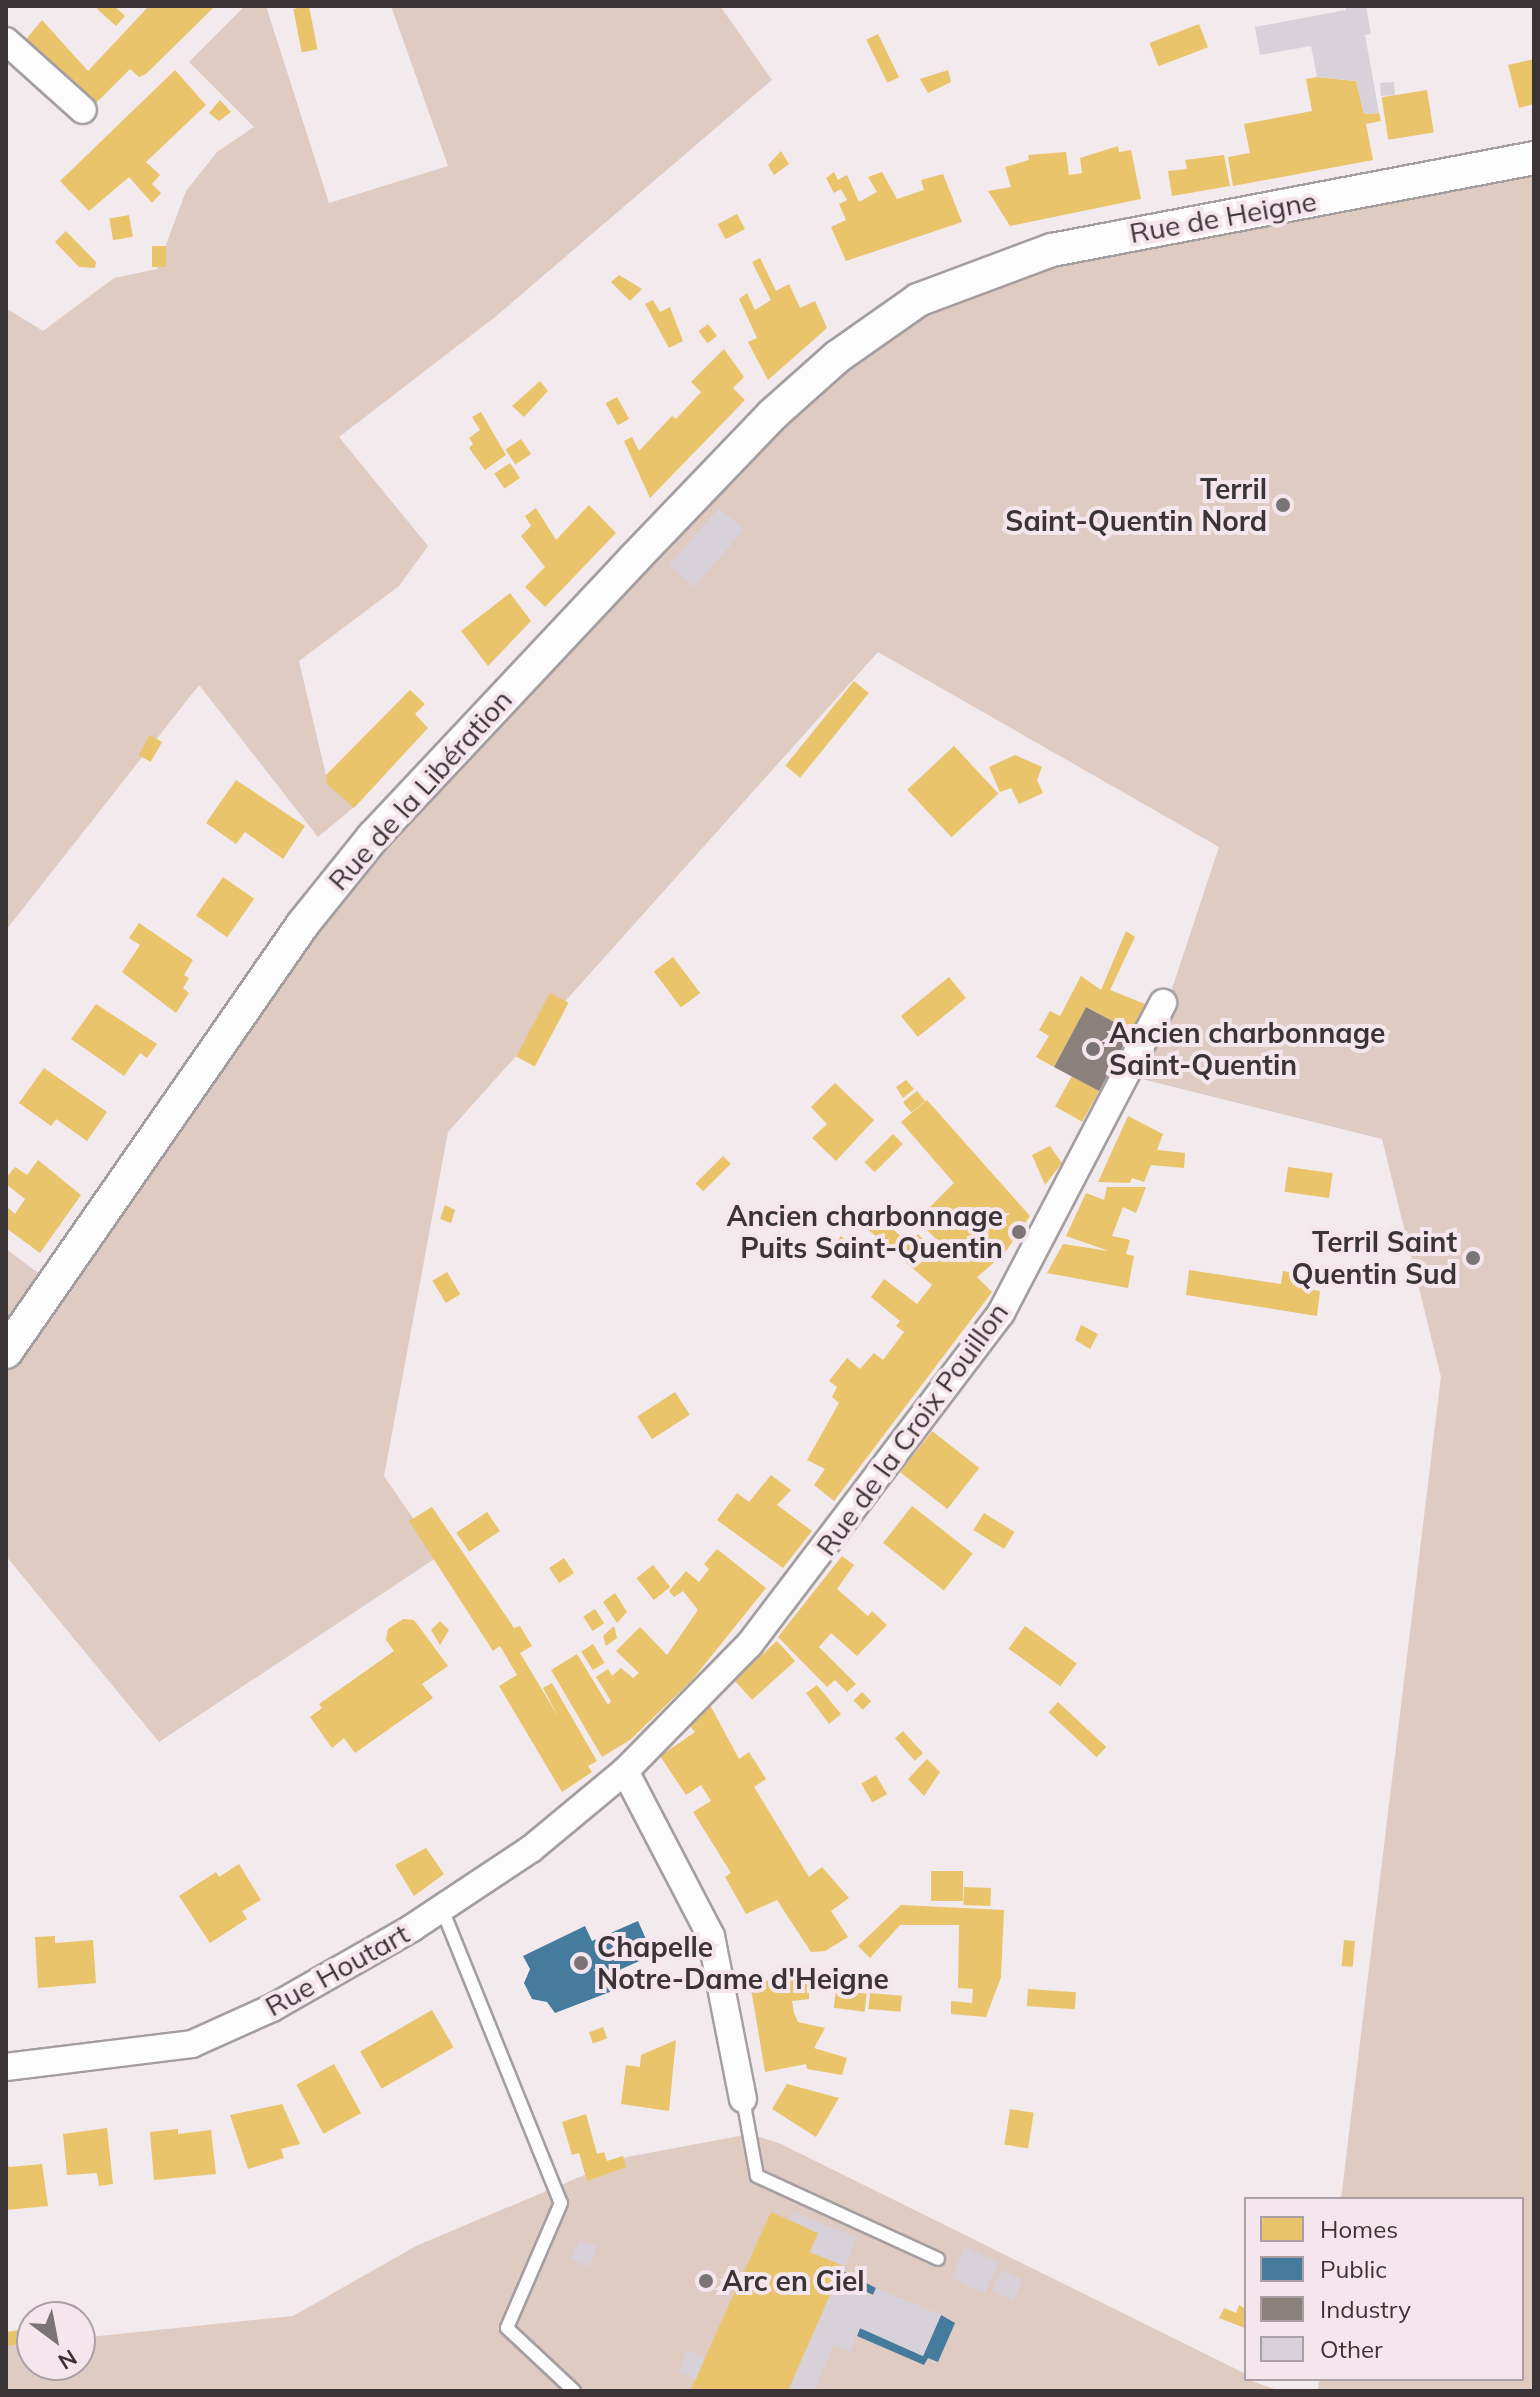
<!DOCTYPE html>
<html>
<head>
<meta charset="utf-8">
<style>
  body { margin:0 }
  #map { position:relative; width:1540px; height:2397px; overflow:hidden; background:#f2eaed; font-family:Mulish,sans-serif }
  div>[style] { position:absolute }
  .green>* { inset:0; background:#dfcbc2 }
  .homes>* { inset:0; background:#e9c46a; transform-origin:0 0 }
  .public>* { inset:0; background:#457b9d }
  .industry>* { inset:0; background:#8a817c; transform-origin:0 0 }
  .building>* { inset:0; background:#d9d1d9; transform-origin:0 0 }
  .roads { filter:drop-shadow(2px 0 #a49ea1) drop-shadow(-2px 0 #a49ea1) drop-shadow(0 2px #a49ea1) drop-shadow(0 -2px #a49ea1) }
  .service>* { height:12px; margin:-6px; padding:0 6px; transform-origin:6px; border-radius:6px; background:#fdfcfc }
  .minor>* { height:26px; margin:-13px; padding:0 13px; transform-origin:13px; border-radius:13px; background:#fdfcfc }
  .tertiary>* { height:32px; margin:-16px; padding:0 16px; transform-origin:16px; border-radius:16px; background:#fdfcfc }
  .dots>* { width:22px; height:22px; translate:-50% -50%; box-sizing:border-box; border:4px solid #f5e6ed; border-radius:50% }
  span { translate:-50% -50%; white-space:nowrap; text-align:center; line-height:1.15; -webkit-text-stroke:8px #f5e6ed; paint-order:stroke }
  .street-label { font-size:28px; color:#3a3437 }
  .poi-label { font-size:28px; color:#3a3437; font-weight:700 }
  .right { translate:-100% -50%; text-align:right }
  .left { translate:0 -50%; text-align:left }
  .frame { position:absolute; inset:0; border:8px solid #3a3437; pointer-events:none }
  .legend { position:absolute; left:1244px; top:2197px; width:280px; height:184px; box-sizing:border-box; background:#f5e6ed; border:2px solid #aa9fa4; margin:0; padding:10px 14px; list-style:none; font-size:24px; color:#3a3437 }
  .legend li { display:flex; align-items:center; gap:16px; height:40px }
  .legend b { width:40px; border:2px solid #aa9fa4 }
  .north { position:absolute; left:16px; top:2301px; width:80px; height:80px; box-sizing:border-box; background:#f5e6ed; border:2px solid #aa9fa4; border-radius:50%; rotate:148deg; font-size:22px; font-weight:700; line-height:32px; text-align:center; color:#3a3437 }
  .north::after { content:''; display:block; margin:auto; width:28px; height:36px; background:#7a7477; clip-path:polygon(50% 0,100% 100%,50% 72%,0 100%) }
</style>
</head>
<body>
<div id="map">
  <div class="green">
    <i style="clip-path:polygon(245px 6px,266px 6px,329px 203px,448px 166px,391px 6px,720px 6px,772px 80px,495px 317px,339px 437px,428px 546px,399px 586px,299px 661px,328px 784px,354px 807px,318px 837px,199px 685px,6px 930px,6px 308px,43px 331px,114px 278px,157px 269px,186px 191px,217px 152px,254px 127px,189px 62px)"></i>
    <i style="clip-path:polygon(1534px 158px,1534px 2391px,1318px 2391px,1319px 2379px,1522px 2379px,1522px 2199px,1341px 2199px,1441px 1377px,1382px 1139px,1142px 1079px,1219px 847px,878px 652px,448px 1132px,384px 1476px,439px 1556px,159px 1742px,6px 1556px,6px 1249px,53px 1284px,303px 924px,772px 415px,971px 277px)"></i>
    <i style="clip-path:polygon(750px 2134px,781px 2144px,1246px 2374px,1246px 2379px,1280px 2391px,6px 2391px,6px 2345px,32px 2343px,32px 2365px,80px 2365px,80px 2338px,293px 2316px,416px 2246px,627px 2157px)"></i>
  </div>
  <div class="homes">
    <i style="clip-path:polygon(100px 6px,114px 6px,125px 16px,116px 26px,97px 9px)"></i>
    <i style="clip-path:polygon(149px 6px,215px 6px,146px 74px,139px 77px,130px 69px,96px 103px,23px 43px,42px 20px,88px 71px)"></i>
    <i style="left:309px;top:6px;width:44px;height:16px;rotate:79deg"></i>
    <i style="left:1199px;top:24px;width:25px;height:53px;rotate:69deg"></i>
    <i style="left:878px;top:34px;width:48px;height:13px;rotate:64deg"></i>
    <i style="clip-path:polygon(1534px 59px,1534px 104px,1519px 108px,1508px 65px)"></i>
    <i style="clip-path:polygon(175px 70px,206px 105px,146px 162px,160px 175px,152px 184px,161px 193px,152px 203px,129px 177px,89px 211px,60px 181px)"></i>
    <i style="clip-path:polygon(948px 70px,951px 82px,928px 93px,920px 79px)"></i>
    <i style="clip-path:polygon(1317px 77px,1356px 81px,1364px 114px,1379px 113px,1381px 121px,1366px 124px,1373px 160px,1233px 186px,1228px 157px,1250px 153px,1244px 124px,1312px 111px,1306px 79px)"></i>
    <i style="left:1427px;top:90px;width:43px;height:46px;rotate:81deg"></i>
    <i style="clip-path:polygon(220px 100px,231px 112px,219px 121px,209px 113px)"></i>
    <i style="clip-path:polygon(1118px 146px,1119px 152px,1131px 150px,1141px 199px,1010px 226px,988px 191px,1011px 187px,1005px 167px,1029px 160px,1028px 155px,1066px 152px,1069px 175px,1082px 173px,1080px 158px)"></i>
    <i style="clip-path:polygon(781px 151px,789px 164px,774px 175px,768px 165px)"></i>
    <i style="clip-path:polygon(1224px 155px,1230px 186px,1172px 196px,1168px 171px,1187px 169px,1185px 160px)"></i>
    <i style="clip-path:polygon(834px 172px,838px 180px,847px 175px,859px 202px,877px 192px,868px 177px,882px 172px,897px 199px,924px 190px,921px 180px,943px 174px,962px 222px,846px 261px,831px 227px,846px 220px,839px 204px,847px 200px,841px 189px,834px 193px,826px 178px)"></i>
    <i style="left:737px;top:214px;width:17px;height:22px;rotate:62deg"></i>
    <i style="left:129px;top:215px;width:22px;height:20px;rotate:80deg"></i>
    <i style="clip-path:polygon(66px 231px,96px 262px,95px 268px,79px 267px,55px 242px)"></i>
    <i style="left:166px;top:246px;width:21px;height:14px;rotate:90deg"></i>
    <i style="clip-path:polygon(760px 258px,776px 291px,789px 284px,800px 308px,815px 301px,827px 328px,768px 380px,748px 342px,757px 338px,739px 299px,747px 293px,755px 310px,771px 300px,752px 262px)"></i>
    <i style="clip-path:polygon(619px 275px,642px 289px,630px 301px,611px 282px)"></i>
    <i style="clip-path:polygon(653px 300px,660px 312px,670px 307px,683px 341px,669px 348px,645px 304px)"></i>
    <i style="left:708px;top:324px;width:15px;height:12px;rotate:53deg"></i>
    <i style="clip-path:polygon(724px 349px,744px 377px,733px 388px,745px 400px,650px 498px,624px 441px,632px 437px,639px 451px,672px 416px,676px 419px,701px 392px,691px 382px)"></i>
    <i style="clip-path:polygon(540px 381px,548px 391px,524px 417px,512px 406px)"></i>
    <i style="left:617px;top:397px;width:25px;height:13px;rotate:61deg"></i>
    <i style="clip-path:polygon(481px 412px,506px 455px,485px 470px,469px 448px,473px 444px,469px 438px,480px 430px,472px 417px)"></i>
    <i style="left:521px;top:439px;width:18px;height:19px;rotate:56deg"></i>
    <i style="left:510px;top:463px;width:18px;height:19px;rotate:56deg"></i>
    <i style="clip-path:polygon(589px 505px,616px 533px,545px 607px,525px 587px,545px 567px,521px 536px,531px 526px,525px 516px,536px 508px,556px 540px)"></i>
    <i style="clip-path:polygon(510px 593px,531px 621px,488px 666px,461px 631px)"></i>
    <i style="left:854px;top:681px;width:19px;height:109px;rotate:39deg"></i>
    <i style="clip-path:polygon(410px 690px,425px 704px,415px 714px,428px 728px,354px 808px,327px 784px,326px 775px)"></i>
    <i style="left:150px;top:735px;width:14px;height:23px;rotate:30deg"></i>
    <i style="left:954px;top:746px;width:65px;height:64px;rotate:47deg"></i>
    <i style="clip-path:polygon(1015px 755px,1042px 767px,1037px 780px,1043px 793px,1019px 804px,1011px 788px,1000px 792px,989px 767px)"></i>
    <i style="clip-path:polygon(236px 780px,305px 826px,283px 859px,245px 832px,236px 844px,206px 823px)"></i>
    <i style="left:223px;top:877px;width:38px;height:47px;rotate:35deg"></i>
    <i style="clip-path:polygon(139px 923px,193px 960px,184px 975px,189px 978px,183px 988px,189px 993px,176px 1013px,122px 972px,140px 945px,129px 938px)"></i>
    <i style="clip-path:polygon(1126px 931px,1135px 937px,1110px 990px,1145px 1004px,1131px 1031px,1086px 1007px,1054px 1067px,1036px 1057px,1049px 1036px,1039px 1030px,1050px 1011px,1060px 1016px,1081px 976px,1101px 990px)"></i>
    <i style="left:673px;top:957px;width:45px;height:24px;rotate:53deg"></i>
    <i style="left:949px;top:977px;width:27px;height:62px;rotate:51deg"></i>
    <i style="left:550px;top:993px;width:21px;height:72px;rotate:28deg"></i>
    <i style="clip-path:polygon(96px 1004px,157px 1044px,147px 1058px,140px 1053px,124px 1076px,71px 1039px)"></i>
    <i style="clip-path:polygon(44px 1068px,107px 1112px,87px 1141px,56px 1119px,51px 1126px,19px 1103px)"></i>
    <i style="left:1072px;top:1076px;width:31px;height:35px;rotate:29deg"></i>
    <i style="clip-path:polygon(906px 1080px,914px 1089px,903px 1098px,896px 1087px)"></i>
    <i style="clip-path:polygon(835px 1083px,874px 1120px,836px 1161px,812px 1138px,827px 1124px,811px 1107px)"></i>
    <i style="left:917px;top:1091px;width:13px;height:18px;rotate:51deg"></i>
    <i style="clip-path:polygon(927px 1100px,1030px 1216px,1004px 1254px,977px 1277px,992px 1292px,834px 1501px,814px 1485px,825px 1469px,807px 1460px,839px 1403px,832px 1397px,837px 1387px,829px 1381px,847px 1358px,860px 1369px,874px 1353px,883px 1360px,904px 1332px,896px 1326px,900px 1321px,871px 1297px,884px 1279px,917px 1304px,932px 1285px,865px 1227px,877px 1214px,909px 1244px,918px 1234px,933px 1249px,938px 1241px,917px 1220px,954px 1183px,901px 1122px)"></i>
    <i style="clip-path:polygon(1128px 1116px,1163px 1134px,1157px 1150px,1185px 1153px,1184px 1168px,1151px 1165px,1144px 1182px,1132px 1178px,1130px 1183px,1098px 1182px)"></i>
    <i style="left:893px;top:1134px;width:14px;height:40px;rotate:45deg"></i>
    <i style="clip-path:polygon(1050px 1146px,1062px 1163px,1045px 1185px,1032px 1155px)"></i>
    <i style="left:723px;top:1156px;width:11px;height:39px;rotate:45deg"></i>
    <i style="clip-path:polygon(38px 1160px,81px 1195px,40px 1253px,6px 1228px,6px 1206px,15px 1214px,25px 1199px,6px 1184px,6px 1178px,15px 1167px,27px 1175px)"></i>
    <i style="left:1288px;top:1167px;width:45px;height:25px;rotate:8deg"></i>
    <i style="clip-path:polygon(1107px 1187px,1146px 1187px,1136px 1213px,1123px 1207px,1112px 1236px,1130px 1240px,1126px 1254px,1134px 1256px,1128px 1288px,1047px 1273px,1063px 1244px,1109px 1251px,1066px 1236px,1086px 1193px,1104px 1200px)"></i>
    <i style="clip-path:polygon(445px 1205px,455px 1210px,451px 1223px,440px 1219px)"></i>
    <i style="left:841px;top:1236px;width:21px;height:16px;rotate:39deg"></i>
    <i style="clip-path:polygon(1189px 1270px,1281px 1284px,1283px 1271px,1298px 1274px,1296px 1287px,1320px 1291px,1317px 1316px,1186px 1295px)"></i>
    <i style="left:447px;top:1272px;width:26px;height:17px;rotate:59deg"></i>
    <i style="clip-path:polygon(1081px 1325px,1098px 1334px,1090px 1349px,1075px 1340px)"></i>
    <i style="left:675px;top:1392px;width:27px;height:45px;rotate:57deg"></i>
    <i style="left:932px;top:1431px;width:60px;height:52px;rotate:38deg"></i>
    <i style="clip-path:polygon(771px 1475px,791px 1490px,777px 1505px,812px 1531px,783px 1568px,717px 1520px,737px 1493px,749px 1502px)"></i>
    <i style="left:912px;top:1506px;width:77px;height:47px;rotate:38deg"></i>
    <i style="clip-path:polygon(432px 1507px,514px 1628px,520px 1626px,532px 1646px,520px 1653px,559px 1718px,543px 1688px,552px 1683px,597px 1761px,588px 1766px,592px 1772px,562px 1792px,499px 1686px,517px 1675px,500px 1646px,493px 1651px,409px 1521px)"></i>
    <i style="left:487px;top:1512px;width:23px;height:37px;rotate:56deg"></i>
    <i style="left:984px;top:1513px;width:36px;height:20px;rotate:32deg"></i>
    <i style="clip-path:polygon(717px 1549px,766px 1588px,692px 1680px,630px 1740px,602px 1757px,551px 1670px,577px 1654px,608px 1705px,611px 1701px,596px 1677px,608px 1669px,612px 1676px,621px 1668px,633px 1678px,639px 1673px,616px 1651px,640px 1627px,667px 1655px,698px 1610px,683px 1591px,674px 1597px,669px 1591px,686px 1571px,699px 1582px,709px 1569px,704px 1564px)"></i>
    <i style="clip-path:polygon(842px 1556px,854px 1565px,837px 1589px,868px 1616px,872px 1611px,887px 1625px,857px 1656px,831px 1633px,819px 1647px,856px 1684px,847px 1692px,835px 1680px,827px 1687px,778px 1637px)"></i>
    <i style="left:564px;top:1558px;width:18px;height:18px;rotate:56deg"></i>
    <i style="left:653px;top:1565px;width:28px;height:21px;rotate:52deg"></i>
    <i style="clip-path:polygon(615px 1593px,627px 1612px,617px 1623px,603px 1602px)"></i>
    <i style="left:595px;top:1609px;width:17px;height:14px;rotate:57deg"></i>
    <i style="clip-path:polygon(403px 1619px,414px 1620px,448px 1666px,422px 1684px,433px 1698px,355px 1753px,344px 1738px,332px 1748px,310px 1717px,322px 1708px,319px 1704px,394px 1651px,386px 1640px,388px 1629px)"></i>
    <i style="clip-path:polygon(440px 1621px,449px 1630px,440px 1645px,431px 1630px)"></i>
    <i style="clip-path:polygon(614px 1626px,617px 1638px,606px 1646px,603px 1636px)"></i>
    <i style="left:1025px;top:1626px;width:64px;height:28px;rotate:36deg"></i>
    <i style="left:777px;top:1641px;width:27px;height:58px;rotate:48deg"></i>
    <i style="left:593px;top:1644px;width:22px;height:14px;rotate:58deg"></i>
    <i style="clip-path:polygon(817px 1685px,841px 1714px,829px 1724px,806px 1693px)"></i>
    <i style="left:862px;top:1692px;width:13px;height:12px;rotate:45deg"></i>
    <i style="left:1058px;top:1702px;width:66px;height:14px;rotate:43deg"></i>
    <i style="clip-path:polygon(710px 1705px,739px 1759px,749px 1752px,766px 1779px,754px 1787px,809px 1877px,822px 1867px,849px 1898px,831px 1911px,848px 1937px,825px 1951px,811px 1952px,777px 1900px,746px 1914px,725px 1877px,731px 1873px,693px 1812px,711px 1801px,701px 1785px,686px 1795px,660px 1756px,695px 1732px,688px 1724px)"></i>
    <i style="left:903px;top:1731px;width:30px;height:11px;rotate:48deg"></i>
    <i style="clip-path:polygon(927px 1759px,940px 1772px,924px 1796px,908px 1779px)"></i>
    <i style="left:876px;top:1775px;width:22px;height:17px;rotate:60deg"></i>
    <i style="clip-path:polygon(426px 1848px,444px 1874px,414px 1896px,395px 1865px)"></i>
    <i style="clip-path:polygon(239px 1864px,261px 1900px,242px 1911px,247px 1919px,210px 1943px,179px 1896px,216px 1872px,219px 1877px)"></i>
    <i style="left:931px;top:1871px;width:32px;height:30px"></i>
    <i style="left:964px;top:1887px;width:27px;height:18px;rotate:2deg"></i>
    <i style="clip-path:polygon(901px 1905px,1004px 1910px,1001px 1977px,986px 2017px,951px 2014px,951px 2001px,972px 2003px,973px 1989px,958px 1988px,959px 1925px,900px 1925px,870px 1958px,858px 1946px)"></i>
    <i style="clip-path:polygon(55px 1936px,55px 1943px,93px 1940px,96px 1983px,38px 1988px,35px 1937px)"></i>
    <i style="left:1344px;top:1940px;width:11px;height:26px;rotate:5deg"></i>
    <i style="clip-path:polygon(800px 1976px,809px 1986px,809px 1999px,792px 2001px,794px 2013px,798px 2022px,825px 2028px,814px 2048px,847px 2058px,842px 2075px,807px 2069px,806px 2064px,765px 2072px,750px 1983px)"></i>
    <i style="left:1028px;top:1989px;width:48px;height:17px;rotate:4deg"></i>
    <i style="left:836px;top:1990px;width:31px;height:18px;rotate:7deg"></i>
    <i style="left:870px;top:1993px;width:32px;height:16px;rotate:5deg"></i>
    <i style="left:432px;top:2010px;width:43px;height:83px;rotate:60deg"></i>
    <i style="left:603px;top:2027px;width:12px;height:15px;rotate:70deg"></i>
    <i style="clip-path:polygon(676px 2040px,669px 2111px,621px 2104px,626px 2065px,640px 2067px,641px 2055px)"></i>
    <i style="left:334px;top:2064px;width:56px;height:43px;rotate:61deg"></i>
    <i style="clip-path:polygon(787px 2084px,839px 2098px,816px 2137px,772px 2109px)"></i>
    <i style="clip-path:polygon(282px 2104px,300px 2144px,281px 2149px,284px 2158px,248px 2169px,230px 2115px)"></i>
    <i style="left:1010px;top:2109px;width:24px;height:36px;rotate:9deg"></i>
    <i style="clip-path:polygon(586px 2114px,597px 2154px,604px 2152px,607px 2161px,623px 2156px,626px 2167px,587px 2181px,579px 2153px,572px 2155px,562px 2122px)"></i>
    <i style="clip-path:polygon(107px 2128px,113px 2184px,99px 2186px,97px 2173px,67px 2175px,63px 2134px)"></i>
    <i style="clip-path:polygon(178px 2129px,178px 2134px,211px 2130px,216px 2174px,154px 2180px,150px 2132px)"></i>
    <i style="clip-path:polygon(6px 2160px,9px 2167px,42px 2164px,48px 2206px,6px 2210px)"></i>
    <i style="clip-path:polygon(771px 2212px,818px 2233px,810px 2252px,843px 2266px,788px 2391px,690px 2391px)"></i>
    <i style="clip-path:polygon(1239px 2305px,1246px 2309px,1245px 2328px,1219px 2318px,1224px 2308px,1236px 2313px)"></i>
    <i style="left:27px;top:2329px;width:14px;height:21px;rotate:82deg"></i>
  </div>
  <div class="public">
    <i style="clip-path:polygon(638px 1921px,653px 1955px,608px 1975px,615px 1990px,555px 2013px,547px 2002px,532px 1999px,524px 1983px,530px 1969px,523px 1956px,585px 1926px,592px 1941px)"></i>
    <i style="clip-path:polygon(841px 2270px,876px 2288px,873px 2295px,837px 2279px)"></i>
    <i style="clip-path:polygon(941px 2315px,955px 2323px,938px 2362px,928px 2358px,924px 2365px,857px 2336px,860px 2328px,923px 2356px)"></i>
  </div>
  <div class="industry">
    <i style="left:1086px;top:1007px;width:51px;height:68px;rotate:28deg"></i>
  </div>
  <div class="building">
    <i style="clip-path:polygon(1346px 6px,1366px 6px,1371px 34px,1365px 35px,1379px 113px,1364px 114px,1356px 81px,1317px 77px,1311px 46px,1260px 55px,1255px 27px,1346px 10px)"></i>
    <i style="left:1394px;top:82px;width:13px;height:14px;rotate:86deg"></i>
    <i style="left:719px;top:508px;width:33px;height:76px;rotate:41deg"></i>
    <i style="clip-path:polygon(794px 2212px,857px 2238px,845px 2266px,810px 2252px,818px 2233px,790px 2220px)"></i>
    <i style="left:579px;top:2240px;width:19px;height:21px;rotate:21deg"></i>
    <i style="left:965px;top:2247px;width:37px;height:34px;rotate:24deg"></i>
    <i style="left:1001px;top:2270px;width:24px;height:23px;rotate:24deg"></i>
    <i style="clip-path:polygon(837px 2279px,873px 2295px,876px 2288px,941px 2315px,923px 2356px,860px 2328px,850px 2352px,834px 2345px,814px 2391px,788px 2391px)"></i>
    <i style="left:687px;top:2350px;width:19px;height:24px;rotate:21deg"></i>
  </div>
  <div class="roads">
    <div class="service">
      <i style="left:442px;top:1909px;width:317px;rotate:68deg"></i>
      <i style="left:561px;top:2203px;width:136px;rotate:113.4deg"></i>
      <i style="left:507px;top:2328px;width:92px;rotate:43.2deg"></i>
      <i style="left:743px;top:2099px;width:78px;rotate:79.7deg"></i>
      <i style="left:757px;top:2176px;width:199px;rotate:24.6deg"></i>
    </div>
    <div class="minor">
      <i style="left:6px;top:41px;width:103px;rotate:41.9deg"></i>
      <i style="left:625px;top:1771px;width:186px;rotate:62.5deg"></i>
      <i style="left:711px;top:1936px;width:166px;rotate:78.9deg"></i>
      <i style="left:6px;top:2067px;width:187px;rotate:-7deg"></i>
      <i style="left:192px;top:2044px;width:88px;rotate:-24.2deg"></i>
      <i style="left:272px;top:2008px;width:161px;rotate:-29.7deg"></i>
      <i style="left:412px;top:1928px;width:143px;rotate:-33.6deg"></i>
      <i style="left:531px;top:1849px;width:122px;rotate:-39.7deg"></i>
      <i style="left:625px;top:1771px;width:177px;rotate:-45.5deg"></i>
      <i style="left:749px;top:1645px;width:417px;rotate:-52.8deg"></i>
      <i style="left:1001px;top:1313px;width:350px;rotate:-62.4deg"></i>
    </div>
    <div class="tertiary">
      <i style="left:6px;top:1352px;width:521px;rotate:-55.24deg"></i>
      <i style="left:303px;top:924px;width:112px;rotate:-51.2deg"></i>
      <i style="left:373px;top:837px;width:381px;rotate:-46.8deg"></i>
      <i style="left:634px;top:559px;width:199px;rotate:-46.2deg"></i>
      <i style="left:772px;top:415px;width:87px;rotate:-41.7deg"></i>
      <i style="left:837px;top:357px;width:99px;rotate:-35.1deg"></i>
      <i style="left:918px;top:300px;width:143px;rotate:-20.5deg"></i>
      <i style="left:1052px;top:250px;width:491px;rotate:-10.8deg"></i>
    </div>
  </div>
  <div class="dots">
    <i style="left:1283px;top:505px;background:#7a7477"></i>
    <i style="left:1093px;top:1049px;background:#7a7477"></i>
    <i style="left:1019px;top:1232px;background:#7a7477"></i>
    <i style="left:1473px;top:1258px;background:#7a7477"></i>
    <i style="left:581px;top:1963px;background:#7a7477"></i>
    <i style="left:706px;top:2281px;background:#7a7477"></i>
  </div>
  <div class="street-label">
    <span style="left:1223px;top:217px;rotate:-10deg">Rue de Heigne</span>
    <span style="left:420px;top:790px;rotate:-48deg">Rue de la Libération</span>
    <span style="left:912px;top:1429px;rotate:-54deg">Rue de la Croix Pouillon</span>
    <span style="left:337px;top:1970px;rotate:-29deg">Rue Houtart</span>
  </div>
  <div class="poi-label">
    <span class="right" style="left:1267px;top:505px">Terril<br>Saint-Quentin Nord</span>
    <span class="left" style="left:1109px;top:1049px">Ancien charbonnage<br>Saint-Quentin</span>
    <span class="right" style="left:1003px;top:1232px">Ancien charbonnage<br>Puits Saint-Quentin</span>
    <span class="right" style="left:1457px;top:1258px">Terril Saint<br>Quentin Sud</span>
    <span class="left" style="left:597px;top:1963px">Chapelle<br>Notre-Dame d'Heigne</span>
    <span class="left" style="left:722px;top:2281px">Arc en Ciel</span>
  </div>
  <div class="frame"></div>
  <ul class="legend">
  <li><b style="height:22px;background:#e9c46a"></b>Homes</li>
  <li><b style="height:22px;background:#457b9d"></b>Public</li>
  <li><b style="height:22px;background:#8a817c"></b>Industry</li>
  <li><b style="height:22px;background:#d9d1d9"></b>Other</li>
  </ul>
  <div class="north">N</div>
</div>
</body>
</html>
